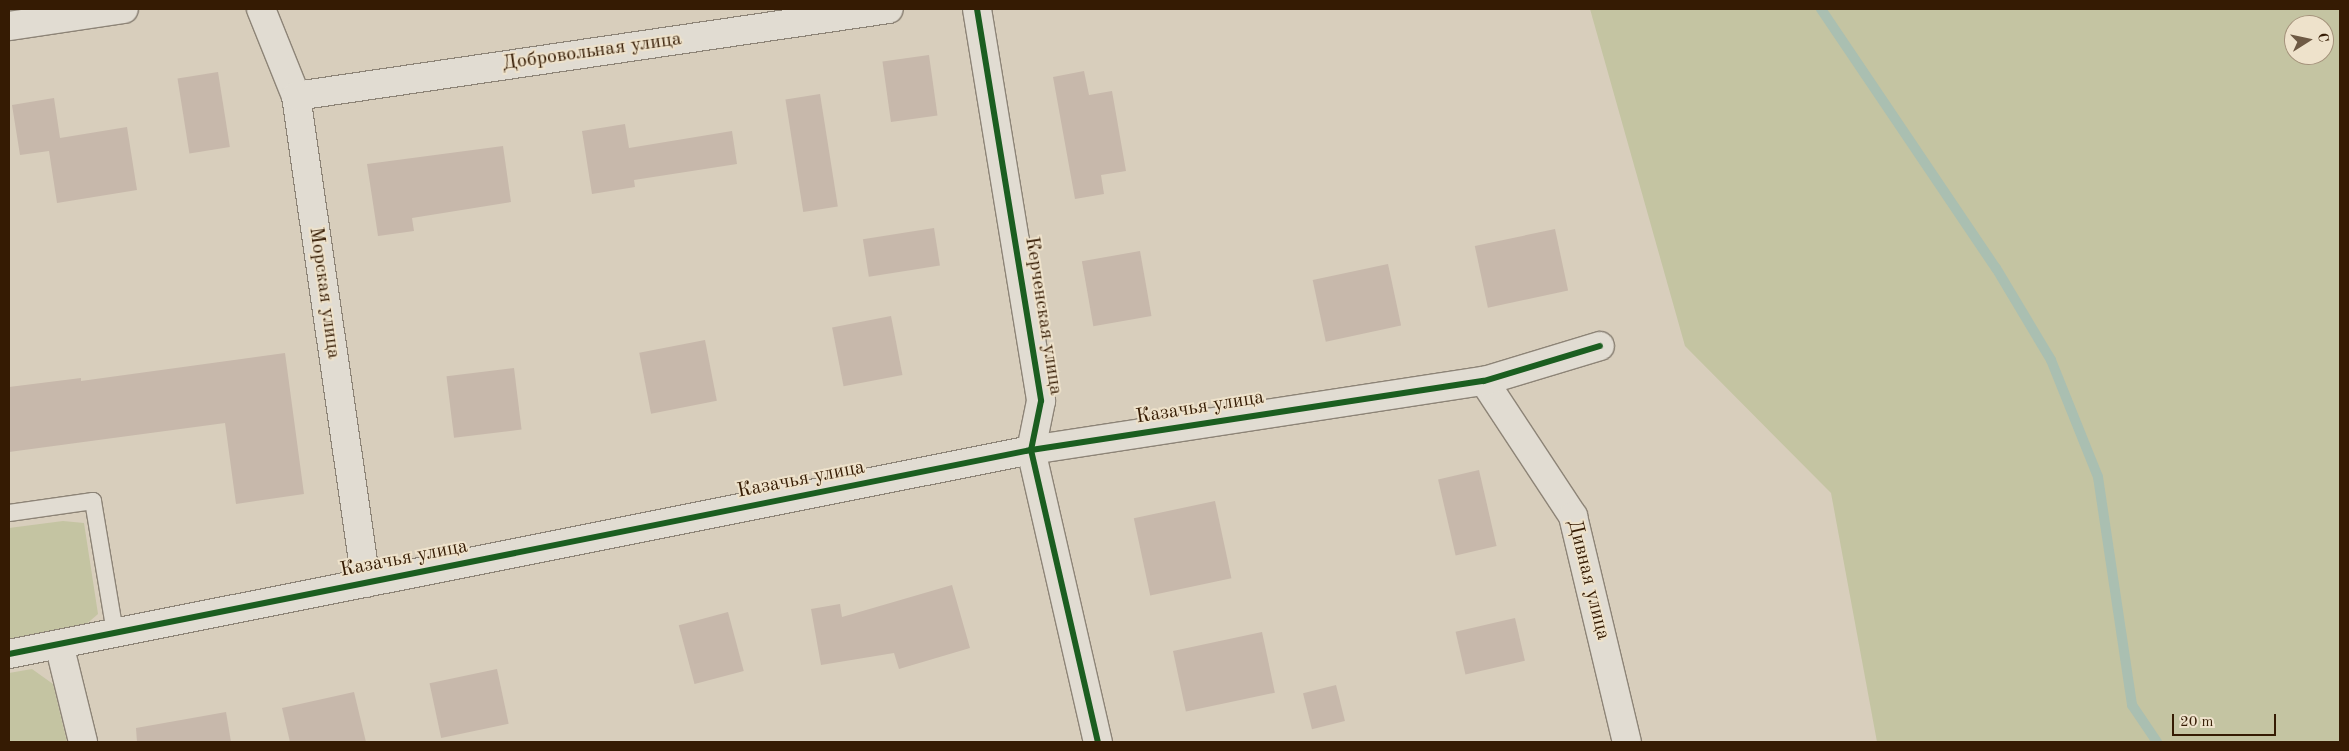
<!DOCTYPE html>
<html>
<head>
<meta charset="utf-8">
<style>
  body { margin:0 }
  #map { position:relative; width:2349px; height:751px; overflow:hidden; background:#d8cebc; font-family:"Old Standard TT",serif }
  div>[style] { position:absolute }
  .green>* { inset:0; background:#c4c4a2 }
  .stream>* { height:10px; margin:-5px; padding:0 5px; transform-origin:5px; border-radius:5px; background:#aabfb1 }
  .building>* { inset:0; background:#c7b8ab; transform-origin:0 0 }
  .roads { filter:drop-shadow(1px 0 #8d8477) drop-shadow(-1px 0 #8d8477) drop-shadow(0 1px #8d8477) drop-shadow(0 -1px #8d8477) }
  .lane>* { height:16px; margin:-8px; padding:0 8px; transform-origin:8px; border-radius:8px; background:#e1dcd2 }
  .street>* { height:28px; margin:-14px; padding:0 14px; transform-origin:14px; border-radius:14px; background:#e1dcd2 }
  .cycleway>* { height:6px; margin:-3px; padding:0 3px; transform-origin:3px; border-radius:3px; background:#1b5e20 }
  span { translate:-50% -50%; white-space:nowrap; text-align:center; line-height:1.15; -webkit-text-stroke:4px #eee2cb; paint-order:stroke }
  .street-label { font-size:20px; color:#351b03 }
  .frame { position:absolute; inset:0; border:10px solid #351b03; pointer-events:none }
  .north { position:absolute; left:2284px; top:15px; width:50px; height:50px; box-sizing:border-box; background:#eee2cb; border:1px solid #a4927b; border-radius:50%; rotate:80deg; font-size:14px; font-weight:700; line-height:20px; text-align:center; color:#351b03 }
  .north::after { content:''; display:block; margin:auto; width:18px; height:22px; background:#6e5a44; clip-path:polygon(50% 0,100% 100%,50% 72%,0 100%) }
  .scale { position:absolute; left:2172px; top:714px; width:104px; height:22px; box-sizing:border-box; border:2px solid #351b03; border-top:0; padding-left:6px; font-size:15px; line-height:18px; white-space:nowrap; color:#351b03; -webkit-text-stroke:4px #eee2cb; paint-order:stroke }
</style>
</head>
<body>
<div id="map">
  <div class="green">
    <i style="clip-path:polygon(evenodd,1590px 9px,2340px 9px,2340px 742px,1877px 742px,1831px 493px,1685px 346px,1590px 9px,2294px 25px,2324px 25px,2324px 55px,2294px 55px,2294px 25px)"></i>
    <i style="clip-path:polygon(63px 521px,84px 523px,98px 614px,83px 627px,9px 641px,9px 528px)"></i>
    <i style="clip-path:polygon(32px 669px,53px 684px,67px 742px,9px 742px,9px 673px)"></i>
  </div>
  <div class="stream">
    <i style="left:1821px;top:9px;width:313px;rotate:56deg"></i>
    <i style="left:1996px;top:268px;width:107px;rotate:59.1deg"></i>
    <i style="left:2051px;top:360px;width:126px;rotate:68.1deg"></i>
    <i style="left:2098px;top:477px;width:231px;rotate:81.5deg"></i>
    <i style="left:2132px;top:705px;width:45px;rotate:56deg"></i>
  </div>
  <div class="building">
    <i style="left:929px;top:55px;width:61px;height:47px;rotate:82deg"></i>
    <i style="clip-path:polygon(1084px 71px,1089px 95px,1112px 91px,1126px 171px,1101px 175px,1104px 194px,1075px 199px,1053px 77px)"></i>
    <i style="left:218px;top:72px;width:76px;height:41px;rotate:81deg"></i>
    <i style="left:820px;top:94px;width:114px;height:35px;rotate:81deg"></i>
    <i style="clip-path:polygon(54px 98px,60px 138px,127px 127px,137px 190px,57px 203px,49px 151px,20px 155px,12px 105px)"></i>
    <i style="clip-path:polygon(625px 124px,629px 148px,732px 131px,737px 164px,634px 180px,635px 187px,592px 194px,582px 131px)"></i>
    <i style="clip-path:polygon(503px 146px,511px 202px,412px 218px,414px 231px,378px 236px,367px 164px)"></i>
    <i style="left:934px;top:228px;width:38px;height:72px;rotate:81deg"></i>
    <i style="left:1555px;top:229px;width:63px;height:82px;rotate:78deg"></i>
    <i style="left:1140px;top:251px;width:66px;height:59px;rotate:80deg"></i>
    <i style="left:1388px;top:264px;width:63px;height:77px;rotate:78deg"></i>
    <i style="left:891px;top:316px;width:60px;height:60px;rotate:79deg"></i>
    <i style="left:705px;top:340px;width:62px;height:67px;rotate:79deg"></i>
    <i style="clip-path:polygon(285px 353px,304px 494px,236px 504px,225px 423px,9px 452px,9px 387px,81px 378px,81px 381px)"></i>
    <i style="left:514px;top:368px;width:62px;height:68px;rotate:83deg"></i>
    <i style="left:1479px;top:470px;width:78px;height:42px;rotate:77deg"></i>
    <i style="left:1215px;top:501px;width:79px;height:83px;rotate:78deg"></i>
    <i style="clip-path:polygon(952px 585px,970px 648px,899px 669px,894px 653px,821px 665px,811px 609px,840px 604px,842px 617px)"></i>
    <i style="left:728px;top:612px;width:61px;height:51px;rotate:75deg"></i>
    <i style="left:1515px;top:618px;width:44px;height:61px;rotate:77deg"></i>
    <i style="left:1262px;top:632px;width:62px;height:91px;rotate:78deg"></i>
    <i style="left:497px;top:669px;width:56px;height:69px;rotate:78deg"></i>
    <i style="left:1336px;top:685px;width:37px;height:34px;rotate:76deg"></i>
    <i style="clip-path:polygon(354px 692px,366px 742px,290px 742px,282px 708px)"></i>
    <i style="clip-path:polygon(226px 712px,231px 742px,137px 742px,136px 728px)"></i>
  </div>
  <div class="roads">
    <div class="lane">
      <i style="left:9px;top:513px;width:85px;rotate:-8.1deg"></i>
      <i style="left:93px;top:501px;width:134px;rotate:80.5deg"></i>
    </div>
    <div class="street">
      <i style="left:261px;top:9px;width:94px;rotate:68.1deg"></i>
      <i style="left:296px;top:96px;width:492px;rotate:81.8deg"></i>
      <i style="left:977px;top:9px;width:397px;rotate:80.7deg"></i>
      <i style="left:1041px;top:401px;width:50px;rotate:101.5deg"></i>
      <i style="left:1031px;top:450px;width:300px;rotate:77.1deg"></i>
      <i style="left:9px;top:26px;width:116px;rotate:-8.4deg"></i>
      <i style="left:296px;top:96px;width:599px;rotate:-8.35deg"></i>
      <i style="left:1484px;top:381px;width:162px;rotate:56.6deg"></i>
      <i style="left:1573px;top:516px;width:232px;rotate:76.6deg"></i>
      <i style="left:59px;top:644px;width:101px;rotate:76.2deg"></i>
      <i style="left:9px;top:654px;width:1042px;rotate:-11.29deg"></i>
      <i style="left:1031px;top:450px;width:458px;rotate:-8.7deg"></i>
      <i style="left:1484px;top:381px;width:121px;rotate:-16.8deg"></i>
    </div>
  </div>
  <div class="cycleway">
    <i style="left:977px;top:9px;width:397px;rotate:80.7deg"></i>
    <i style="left:1041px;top:401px;width:50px;rotate:101.5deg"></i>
    <i style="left:1031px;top:450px;width:300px;rotate:77.1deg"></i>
    <i style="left:9px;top:654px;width:1042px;rotate:-11.29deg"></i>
    <i style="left:1031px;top:450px;width:458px;rotate:-8.7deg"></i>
    <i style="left:1484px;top:381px;width:121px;rotate:-16.8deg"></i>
  </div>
  <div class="street-label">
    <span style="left:592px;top:52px;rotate:-8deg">Добровольная улица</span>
    <span style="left:324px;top:293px;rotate:82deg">Морская улица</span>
    <span style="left:1043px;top:316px;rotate:81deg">Керченская улица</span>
    <span style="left:1200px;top:408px;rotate:-9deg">Казачья улица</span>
    <span style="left:801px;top:480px;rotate:-11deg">Казачья улица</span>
    <span style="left:404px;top:559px;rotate:-11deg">Казачья улица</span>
    <span style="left:1588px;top:580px;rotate:76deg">Дивная улица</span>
  </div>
  <div class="frame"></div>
  <div class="north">С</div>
  <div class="scale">20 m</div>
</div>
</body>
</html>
